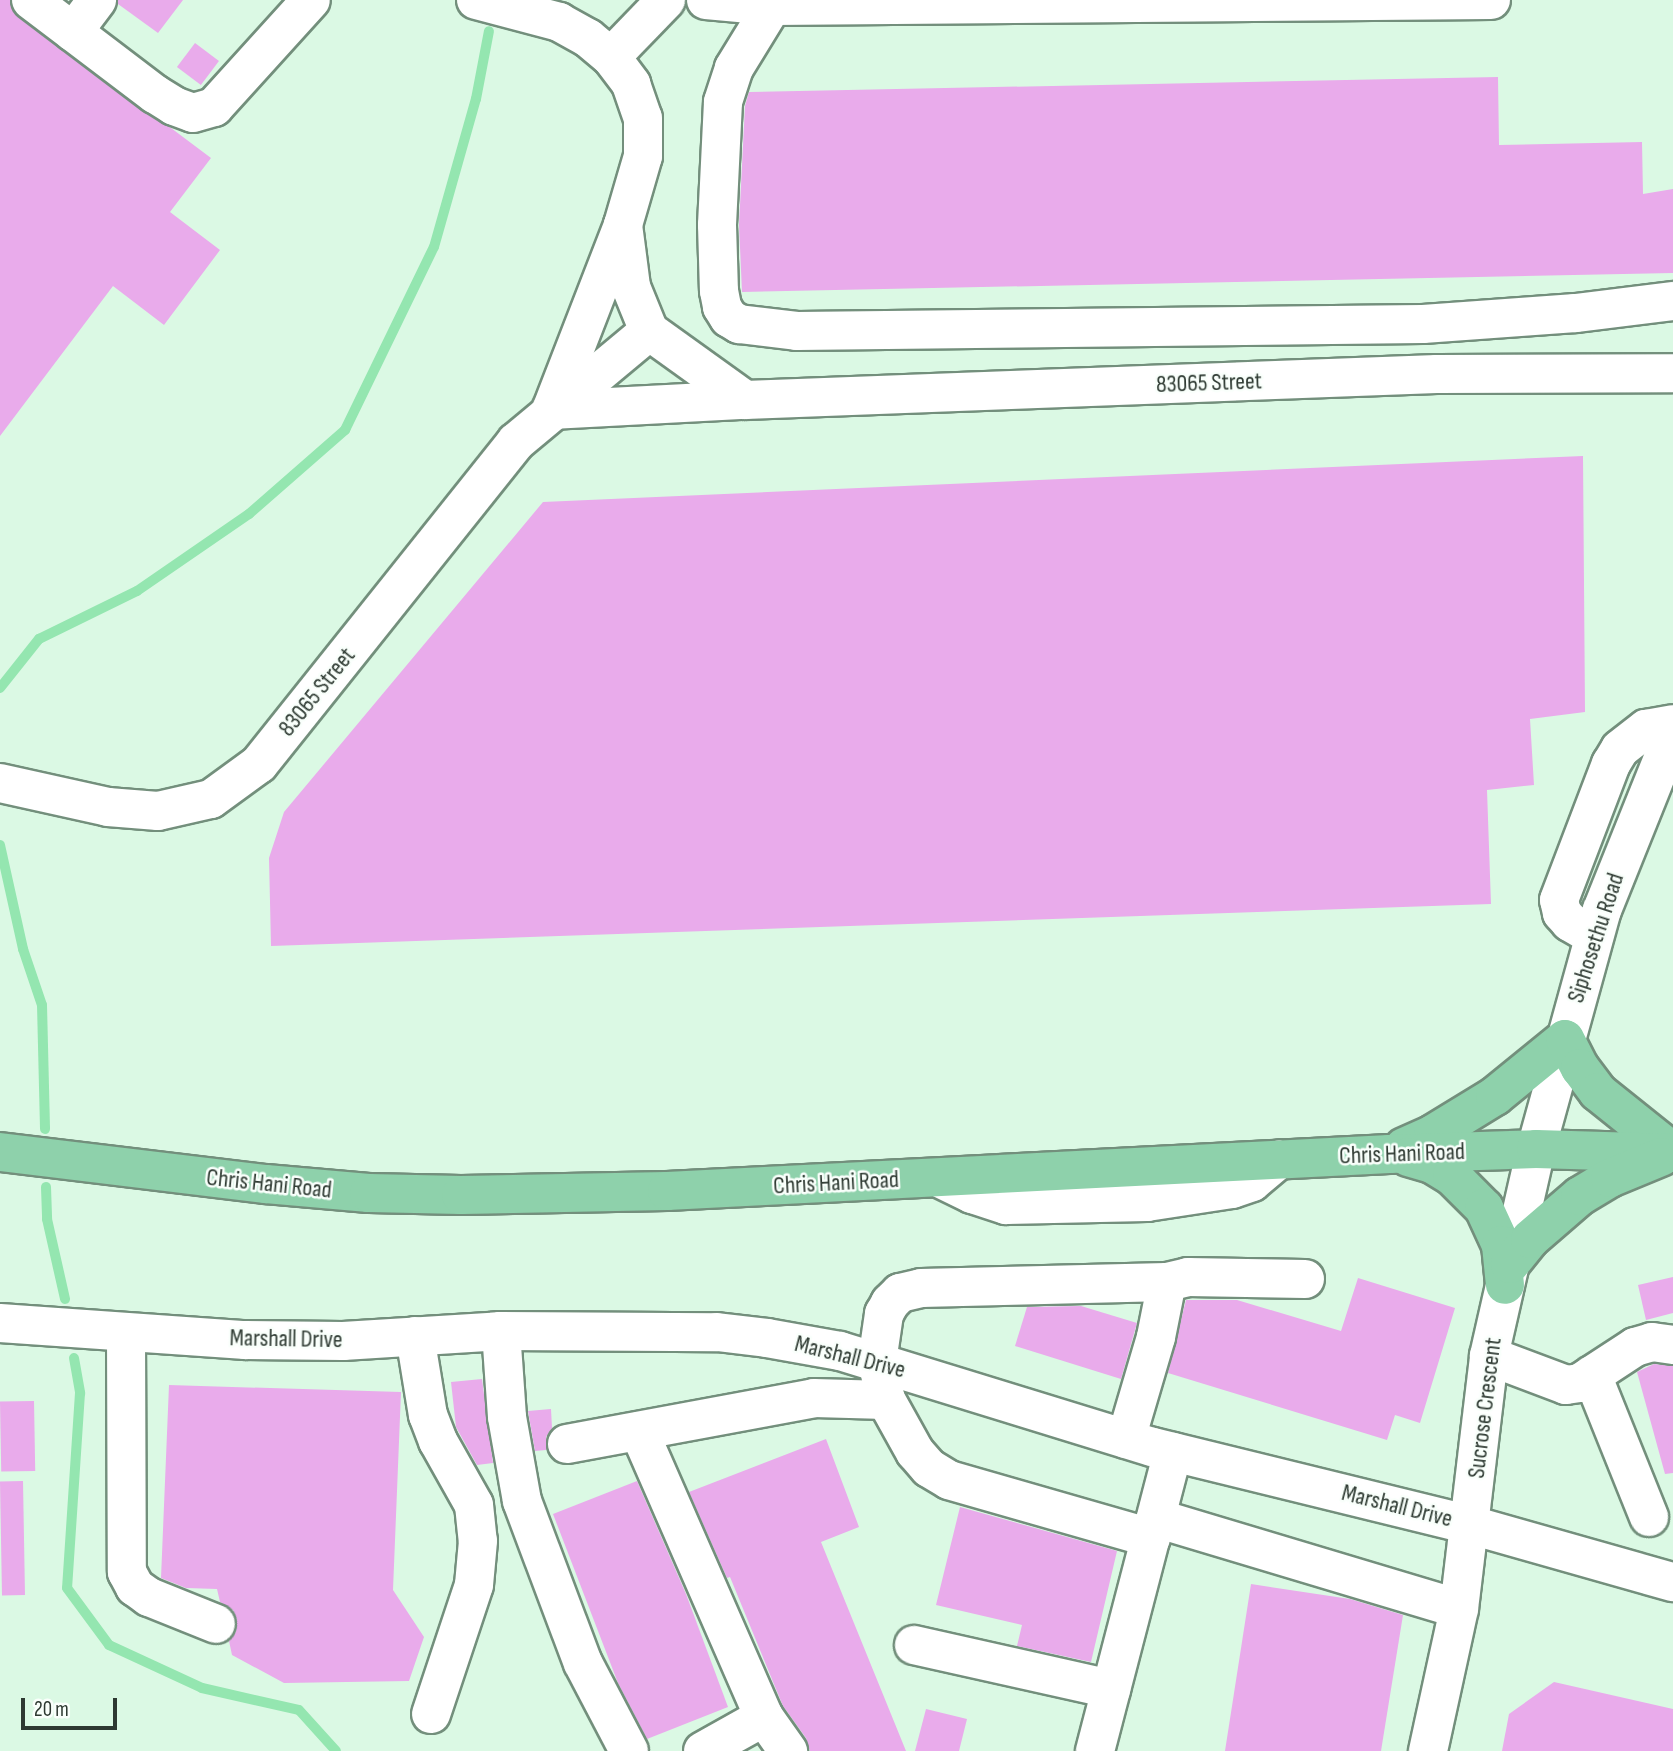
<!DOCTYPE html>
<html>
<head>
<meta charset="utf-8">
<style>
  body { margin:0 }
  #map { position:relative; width:1673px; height:1751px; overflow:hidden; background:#dbf9e4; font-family:"Sofia Sans Condensed",sans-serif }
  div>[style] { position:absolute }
  .stream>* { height:10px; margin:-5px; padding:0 5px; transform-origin:5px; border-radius:5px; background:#94e6b0 }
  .building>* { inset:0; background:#e9abeb; transform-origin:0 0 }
  .roads { filter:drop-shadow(2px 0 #738f7c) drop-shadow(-2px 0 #738f7c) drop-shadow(0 2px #738f7c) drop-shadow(0 -2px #738f7c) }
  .minor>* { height:38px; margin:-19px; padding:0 19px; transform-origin:19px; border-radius:19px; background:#fff }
  .major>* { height:38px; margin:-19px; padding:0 19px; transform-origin:19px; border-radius:19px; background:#8ed1ab }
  span { translate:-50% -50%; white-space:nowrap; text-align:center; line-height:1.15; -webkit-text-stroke:5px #f9fffb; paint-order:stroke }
  .street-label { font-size:24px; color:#2d3931 }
  .scale { position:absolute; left:21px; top:1698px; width:96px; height:32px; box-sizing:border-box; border:4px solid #2d3931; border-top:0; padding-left:9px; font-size:21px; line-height:24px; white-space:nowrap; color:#2d3931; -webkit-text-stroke:5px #f9fffb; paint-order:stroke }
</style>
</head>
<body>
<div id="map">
  <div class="stream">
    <i style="left:0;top:688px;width:63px;rotate:-51.5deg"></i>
    <i style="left:39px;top:639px;width:109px;rotate:-26.1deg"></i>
    <i style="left:137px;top:591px;width:136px;rotate:-34.5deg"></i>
    <i style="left:249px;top:514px;width:128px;rotate:-41.2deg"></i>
    <i style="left:345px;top:430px;width:203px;rotate:-64.1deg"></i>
    <i style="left:434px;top:247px;width:154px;rotate:-74.2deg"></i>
    <i style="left:476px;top:99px;width:69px;rotate:-79.2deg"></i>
    <i style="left:0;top:845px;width:107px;rotate:77.5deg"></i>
    <i style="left:23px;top:949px;width:59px;rotate:71.3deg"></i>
    <i style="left:42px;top:1005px;width:124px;rotate:88.6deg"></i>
    <i style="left:46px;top:1187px;width:32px;rotate:88deg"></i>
    <i style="left:47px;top:1219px;width:82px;rotate:77.3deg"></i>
    <i style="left:74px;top:1358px;width:36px;rotate:80deg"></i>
    <i style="left:80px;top:1393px;width:195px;rotate:93.8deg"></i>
    <i style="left:67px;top:1588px;width:71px;rotate:53.6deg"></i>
    <i style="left:109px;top:1645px;width:102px;rotate:24.8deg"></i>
    <i style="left:202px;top:1688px;width:99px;rotate:12.8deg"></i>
    <i style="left:299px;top:1710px;width:55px;rotate:47.9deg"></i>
  </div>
  <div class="building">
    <i style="clip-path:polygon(0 0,10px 0,18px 17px,142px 111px,171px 128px,211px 158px,170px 212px,220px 250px,164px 325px,113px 286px,0 436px)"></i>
    <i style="clip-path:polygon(118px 0,183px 0,158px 33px,118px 4px)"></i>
    <i style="left:195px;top:43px;width:30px;height:30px;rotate:37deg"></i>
    <i style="clip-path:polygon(1498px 77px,1499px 145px,1642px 142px,1643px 194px,1673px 189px,1673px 273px,742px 292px,739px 225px,745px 106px,749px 92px)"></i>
    <i style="clip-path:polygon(1583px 456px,1585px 712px,1530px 719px,1534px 785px,1487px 790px,1491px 904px,271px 946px,269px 858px,284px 812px,543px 502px)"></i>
    <i style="clip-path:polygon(1673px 1277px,1673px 1313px,1646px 1320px,1638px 1285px)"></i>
    <i style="clip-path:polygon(1358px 1278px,1455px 1308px,1420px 1423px,1395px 1415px,1387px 1440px,1168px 1373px,1186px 1300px,1237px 1300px,1341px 1331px)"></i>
    <i style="clip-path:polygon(1081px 1306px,1137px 1323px,1121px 1379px,1015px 1346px,1027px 1307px)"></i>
    <i style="clip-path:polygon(1654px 1364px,1673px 1366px,1673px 1473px,1665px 1474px,1637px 1372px)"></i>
    <i style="clip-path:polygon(482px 1379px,493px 1463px,477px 1465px,456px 1427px,451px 1382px)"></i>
    <i style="clip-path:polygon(169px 1385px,401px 1392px,393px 1590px,424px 1637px,409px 1681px,284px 1683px,232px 1655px,229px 1641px,236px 1632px,237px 1620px,233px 1610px,220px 1602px,217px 1589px,186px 1588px,161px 1578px)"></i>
    <i style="left:34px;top:1401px;width:70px;height:34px;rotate:89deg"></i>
    <i style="clip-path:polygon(551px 1409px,552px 1428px,546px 1437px,546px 1450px,535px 1451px,528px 1411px)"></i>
    <i style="clip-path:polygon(826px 1439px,859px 1527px,821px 1542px,906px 1751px,810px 1751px,806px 1738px,783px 1706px,730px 1577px,727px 1578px,689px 1492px)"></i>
    <i style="left:23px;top:1481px;width:114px;height:23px;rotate:89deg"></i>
    <i style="clip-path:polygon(637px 1481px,686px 1594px,728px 1707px,647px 1739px,618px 1683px,553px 1514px)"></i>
    <i style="clip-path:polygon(960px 1507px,1117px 1551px,1091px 1662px,1017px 1646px,1022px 1625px,936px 1605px)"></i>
    <i style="clip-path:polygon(1251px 1584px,1350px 1599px,1403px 1615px,1381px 1751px,1225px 1751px)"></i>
    <i style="clip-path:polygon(1554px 1682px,1673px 1709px,1673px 1751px,1502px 1751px,1509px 1714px)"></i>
    <i style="clip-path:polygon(926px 1709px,967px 1719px,959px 1751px,915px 1751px)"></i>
  </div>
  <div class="roads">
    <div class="minor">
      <i style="left:31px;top:0;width:156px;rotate:37.2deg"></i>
      <i style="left:155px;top:94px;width:22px;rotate:32deg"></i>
      <i style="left:174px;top:106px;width:20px;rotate:20deg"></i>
      <i style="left:193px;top:113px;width:22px;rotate:-16deg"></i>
      <i style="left:214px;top:107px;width:144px;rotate:-47.8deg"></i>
      <i style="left:476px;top:0;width:86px;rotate:14.8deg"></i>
      <i style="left:559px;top:22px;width:33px;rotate:29deg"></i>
      <i style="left:588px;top:38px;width:30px;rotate:40deg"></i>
      <i style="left:611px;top:57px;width:34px;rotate:53deg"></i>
      <i style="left:631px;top:84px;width:36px;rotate:71deg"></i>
      <i style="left:643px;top:118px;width:38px;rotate:90deg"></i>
      <i style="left:643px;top:156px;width:72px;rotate:106.2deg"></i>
      <i style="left:623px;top:225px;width:196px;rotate:111.2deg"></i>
      <i style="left:706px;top:0;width:66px;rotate:5.2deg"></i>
      <i style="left:772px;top:6px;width:719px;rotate:-0.48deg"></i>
      <i style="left:772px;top:6px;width:73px;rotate:121.5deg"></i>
      <i style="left:734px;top:68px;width:36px;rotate:108deg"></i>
      <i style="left:723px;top:102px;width:123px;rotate:92.8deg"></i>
      <i style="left:717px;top:225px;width:66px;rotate:88.3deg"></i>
      <i style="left:719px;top:291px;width:16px;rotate:79deg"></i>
      <i style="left:722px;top:307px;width:13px;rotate:58deg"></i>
      <i style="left:729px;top:318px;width:12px;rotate:31deg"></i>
      <i style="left:739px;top:324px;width:58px;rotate:6.9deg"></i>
      <i style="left:797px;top:331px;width:626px;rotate:-0.64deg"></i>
      <i style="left:1423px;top:324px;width:153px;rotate:-4.1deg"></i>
      <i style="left:1576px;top:313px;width:98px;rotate:-7.1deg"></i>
      <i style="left:73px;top:32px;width:40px;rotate:-53deg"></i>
      <i style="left:611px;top:57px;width:79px;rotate:-46deg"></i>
      <i style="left:623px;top:225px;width:63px;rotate:82.6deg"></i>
      <i style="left:631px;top:287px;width:48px;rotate:67.8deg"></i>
      <i style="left:649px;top:331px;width:118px;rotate:35.7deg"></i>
      <i style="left:745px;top:400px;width:692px;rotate:-2.15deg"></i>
      <i style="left:1437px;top:374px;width:236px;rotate:-0.2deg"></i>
      <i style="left:551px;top:410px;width:194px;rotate:-3deg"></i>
      <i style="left:0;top:783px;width:111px;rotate:12.5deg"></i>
      <i style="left:108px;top:807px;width:50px;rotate:4.6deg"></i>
      <i style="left:158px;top:811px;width:54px;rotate:-12.8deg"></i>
      <i style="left:211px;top:799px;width:59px;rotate:-36.1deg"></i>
      <i style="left:259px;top:764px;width:412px;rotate:-51.4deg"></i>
      <i style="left:516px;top:442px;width:173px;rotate:-39.8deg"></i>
      <i style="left:1594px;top:936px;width:28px;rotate:-150deg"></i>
      <i style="left:1570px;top:922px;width:12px;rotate:-132deg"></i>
      <i style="left:1562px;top:913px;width:13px;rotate:-103deg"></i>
      <i style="left:1559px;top:900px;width:146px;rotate:-69.1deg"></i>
      <i style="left:1611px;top:764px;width:17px;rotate:-59deg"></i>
      <i style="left:1620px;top:749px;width:33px;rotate:-38deg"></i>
      <i style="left:1646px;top:729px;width:27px;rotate:-10deg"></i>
      <i style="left:939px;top:1178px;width:37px;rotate:26deg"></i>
      <i style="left:972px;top:1194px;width:36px;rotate:18deg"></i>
      <i style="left:1006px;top:1205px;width:141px;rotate:-1.2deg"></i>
      <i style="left:1147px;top:1202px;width:86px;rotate:-8.7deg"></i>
      <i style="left:1232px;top:1189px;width:21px;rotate:-19deg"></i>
      <i style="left:1252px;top:1182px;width:35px;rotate:-40deg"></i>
      <i style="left:0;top:1323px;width:246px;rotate:4deg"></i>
      <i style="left:245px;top:1340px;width:98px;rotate:0.6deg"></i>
      <i style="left:343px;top:1341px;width:158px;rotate:-3.6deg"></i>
      <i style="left:501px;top:1331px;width:216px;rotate:0.3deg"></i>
      <i style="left:717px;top:1332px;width:50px;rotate:6.8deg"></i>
      <i style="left:767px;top:1338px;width:74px;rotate:10.1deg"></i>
      <i style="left:840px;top:1351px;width:327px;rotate:17.1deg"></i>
      <i style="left:1153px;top:1447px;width:327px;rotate:13.8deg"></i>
      <i style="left:1471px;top:1525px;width:210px;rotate:15.8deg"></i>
      <i style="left:501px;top:1331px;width:86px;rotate:86deg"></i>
      <i style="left:507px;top:1417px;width:85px;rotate:79.9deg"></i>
      <i style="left:522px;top:1501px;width:173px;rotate:69.4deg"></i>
      <i style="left:583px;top:1663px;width:99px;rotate:62.4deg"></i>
      <i style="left:126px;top:1333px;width:239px;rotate:89.8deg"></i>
      <i style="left:127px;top:1572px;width:17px;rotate:62deg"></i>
      <i style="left:135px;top:1587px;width:17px;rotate:36deg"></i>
      <i style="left:149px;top:1597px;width:72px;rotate:21.9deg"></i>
      <i style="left:415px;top:1336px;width:80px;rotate:80.7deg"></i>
      <i style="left:428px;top:1415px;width:28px;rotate:69deg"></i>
      <i style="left:438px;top:1441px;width:73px;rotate:60.6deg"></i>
      <i style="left:474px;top:1505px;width:36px;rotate:84deg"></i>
      <i style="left:478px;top:1541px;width:44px;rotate:95.2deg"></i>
      <i style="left:474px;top:1585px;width:136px;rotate:108.4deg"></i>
      <i style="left:1489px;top:1356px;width:82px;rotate:20.6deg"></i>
      <i style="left:1566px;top:1385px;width:14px;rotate:-8deg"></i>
      <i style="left:1580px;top:1383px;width:66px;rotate:-33.2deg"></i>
      <i style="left:1635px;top:1347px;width:18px;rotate:-16deg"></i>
      <i style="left:1652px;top:1342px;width:21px;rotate:8deg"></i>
      <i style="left:1592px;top:1375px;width:153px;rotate:68.1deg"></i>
      <i style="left:639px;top:1431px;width:312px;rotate:66.4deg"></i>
      <i style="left:764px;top:1717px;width:42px;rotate:54.8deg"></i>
      <i style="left:1126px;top:1439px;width:106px;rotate:-73.6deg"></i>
      <i style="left:1156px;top:1337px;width:56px;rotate:-78.7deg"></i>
      <i style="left:567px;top:1444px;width:251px;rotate:-10.5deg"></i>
      <i style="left:814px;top:1398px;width:72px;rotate:1.6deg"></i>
      <i style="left:1156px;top:1518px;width:316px;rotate:16.7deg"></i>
      <i style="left:1151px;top:1538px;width:210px;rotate:-164deg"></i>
      <i style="left:949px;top:1480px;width:23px;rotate:-149deg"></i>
      <i style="left:929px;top:1468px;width:21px;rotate:-131deg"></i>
      <i style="left:915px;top:1452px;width:60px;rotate:-119.1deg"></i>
      <i style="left:886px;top:1400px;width:39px;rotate:-103deg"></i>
      <i style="left:877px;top:1362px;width:49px;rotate:-81.7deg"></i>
      <i style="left:884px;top:1314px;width:13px;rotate:-61deg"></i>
      <i style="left:890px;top:1303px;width:14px;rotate:-45deg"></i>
      <i style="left:900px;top:1293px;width:22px;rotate:-13deg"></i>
      <i style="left:921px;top:1288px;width:246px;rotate:-1.4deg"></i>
      <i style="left:1167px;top:1282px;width:22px;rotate:-13deg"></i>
      <i style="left:1188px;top:1277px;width:117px;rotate:1deg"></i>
      <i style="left:914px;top:1645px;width:202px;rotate:12.6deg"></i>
      <i style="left:703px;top:1751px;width:70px;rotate:-29.1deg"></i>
      <i style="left:1095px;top:1751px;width:309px;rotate:-75.4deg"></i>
      <i style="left:1428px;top:1751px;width:145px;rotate:-77.7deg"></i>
      <i style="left:1459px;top:1609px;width:255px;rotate:-83.2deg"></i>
      <i style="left:1489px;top:1356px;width:212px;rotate:-77.2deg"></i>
      <i style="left:1536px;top:1149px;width:248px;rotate:-74.6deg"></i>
      <i style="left:1602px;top:910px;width:191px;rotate:-68.1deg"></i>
    </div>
    <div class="major">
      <i style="left:1404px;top:1147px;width:32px;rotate:-24deg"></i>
      <i style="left:1433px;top:1134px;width:73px;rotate:-31.5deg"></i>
      <i style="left:1495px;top:1096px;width:90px;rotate:-39.2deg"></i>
      <i style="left:1565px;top:1039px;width:33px;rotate:63deg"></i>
      <i style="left:1580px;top:1068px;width:30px;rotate:53deg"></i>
      <i style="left:1598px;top:1092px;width:96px;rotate:38.7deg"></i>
      <i style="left:0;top:1152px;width:268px;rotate:6.9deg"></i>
      <i style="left:266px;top:1184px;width:103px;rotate:5deg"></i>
      <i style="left:369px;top:1193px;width:92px;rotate:1.2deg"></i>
      <i style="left:461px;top:1195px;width:206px;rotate:-1.1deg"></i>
      <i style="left:667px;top:1191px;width:723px;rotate:-2.93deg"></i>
      <i style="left:1389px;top:1154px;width:147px;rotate:-1.9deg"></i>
      <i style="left:1536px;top:1149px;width:137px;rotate:1.7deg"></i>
      <i style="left:1408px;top:1157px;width:25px;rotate:16deg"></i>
      <i style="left:1432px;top:1164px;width:23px;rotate:31deg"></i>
      <i style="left:1452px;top:1176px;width:45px;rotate:45deg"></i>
      <i style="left:1484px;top:1208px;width:41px;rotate:65.3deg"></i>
      <i style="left:1501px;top:1245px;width:40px;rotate:84.3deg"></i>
      <i style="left:1510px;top:1264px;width:32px;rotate:-51deg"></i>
      <i style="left:1530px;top:1239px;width:66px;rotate:-40.7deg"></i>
      <i style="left:1580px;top:1196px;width:35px;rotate:-31deg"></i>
      <i style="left:1610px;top:1178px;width:55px;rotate:-22.4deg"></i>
    </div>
  </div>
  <div class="street-label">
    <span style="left:1209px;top:383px;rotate:-2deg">83065 Street</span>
    <span style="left:317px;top:692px;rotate:-51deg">83065 Street</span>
    <span style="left:1596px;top:938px;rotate:-72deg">Siphosethu Road</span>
    <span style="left:1402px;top:1154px;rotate:-2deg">Chris Hani Road</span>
    <span style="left:836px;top:1183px;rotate:-3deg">Chris Hani Road</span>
    <span style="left:269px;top:1184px;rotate:6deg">Chris Hani Road</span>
    <span style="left:286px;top:1339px;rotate:1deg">Marshall Drive</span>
    <span style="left:850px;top:1357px;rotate:14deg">Marshall Drive</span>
    <span style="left:1485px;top:1408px;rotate:-83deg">Sucrose Crescent</span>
    <span style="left:1397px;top:1506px;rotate:14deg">Marshall Drive</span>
  </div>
  <div class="scale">20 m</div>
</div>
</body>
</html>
